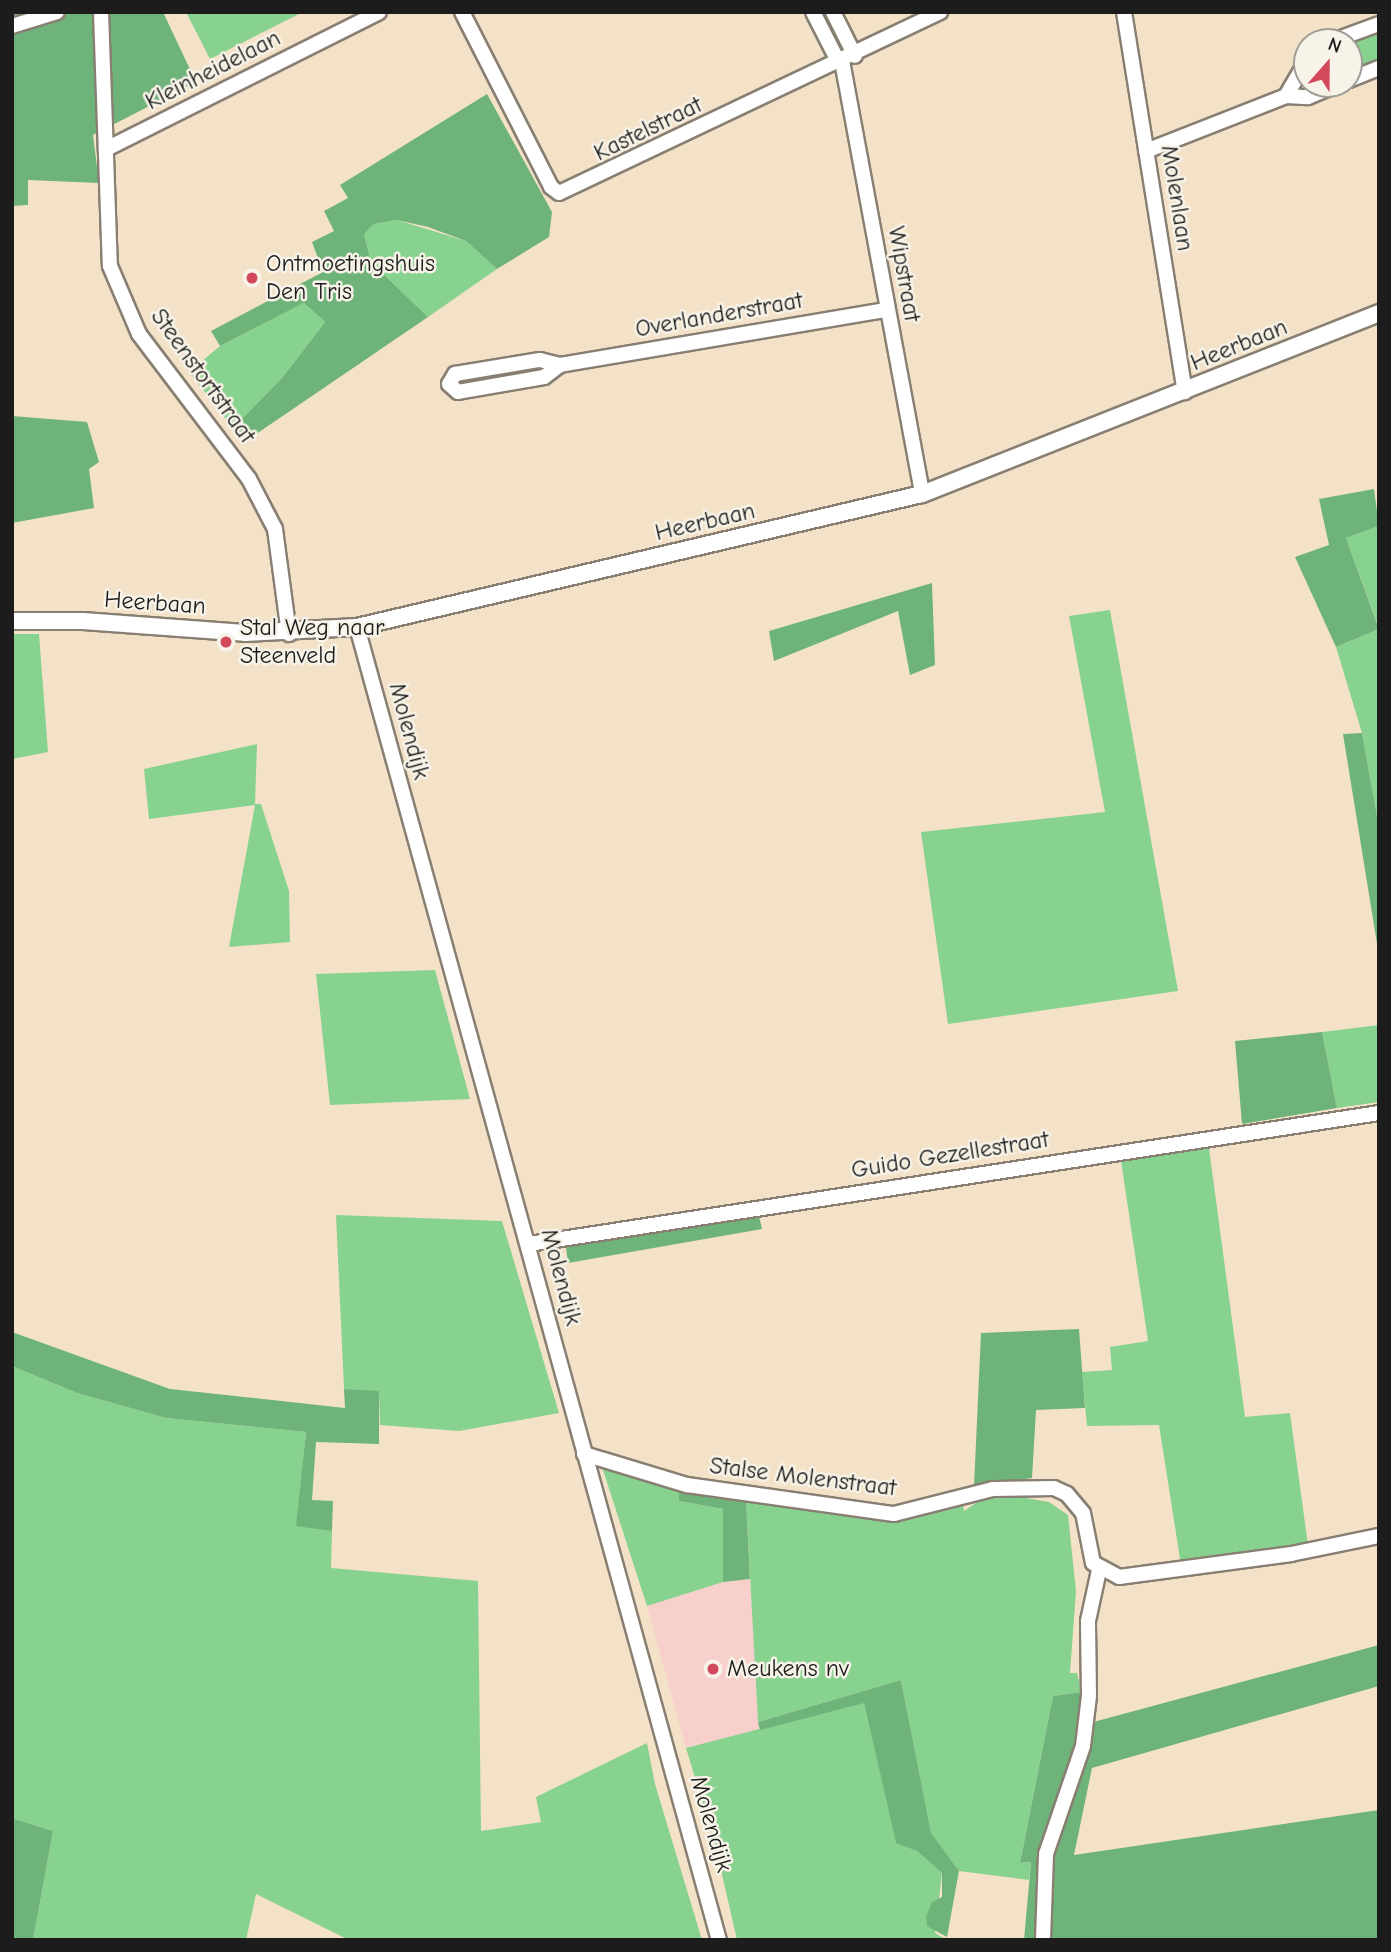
<!DOCTYPE html>
<html>
<head>
<meta charset="utf-8">
<style>
  body { margin:0 }
  #map { position:relative; width:1391px; height:1952px; overflow:hidden; background:#f4e2c8; font-family:"Comic Neue",sans-serif }
  div>[style] { position:absolute }
  .built>* { inset:0; background:#f7d0cb }
  .green>* { inset:0; background:#88d28f }
  .forest>* { inset:0; background:#6eb47a }
  .roads { filter:drop-shadow(2px 0 #887f72) drop-shadow(-2px 0 #887f72) drop-shadow(0 2px #887f72) drop-shadow(0 -2px #887f72) }
  .minor>* { height:14px; margin:-7px; padding:0 7px; transform-origin:7px; border-radius:7px; background:#fff }
  .tertiary>* { height:16px; margin:-8px; padding:0 8px; transform-origin:8px; border-radius:8px; background:#fff }
  .dots>* { width:19px; height:19px; translate:-50% -50%; box-sizing:border-box; border:4px solid #f7f3e8; border-radius:50% }
  span { translate:-50% -50%; white-space:nowrap; text-align:center; line-height:1.15; -webkit-text-stroke:5px #f7f3e8; paint-order:stroke }
  .street-label { font-size:24px; color:#1c1c1c }
  .poi-label { font-size:24px; color:#1c1c1c }
  .left { translate:0 -50%; text-align:left }
  .frame { position:absolute; inset:0; border:14px solid #1c1c1c; pointer-events:none }
  .north { position:absolute; left:1293px; top:28px; width:70px; height:70px; box-sizing:border-box; background:#f7f3e8; border:2px solid #9f9d96; border-radius:50%; rotate:21deg; font-size:19px; font-weight:700; line-height:28px; text-align:center; color:#1c1c1c }
  .north::after { content:''; display:block; margin:auto; width:24px; height:32px; background:#d1495b; clip-path:polygon(50% 0,100% 100%,50% 72%,0 100%) }
</style>
</head>
<body>
<div id="map">
  <div class="built">
    <i style="clip-path:polygon(750px 1579px,760px 1730px,686px 1748px,647px 1606px,723px 1582px)"></i>
  </div>
  <div class="green">
    <i style="clip-path:polygon(186px 12px,303px 12px,210px 59px)"></i>
    <i style="clip-path:polygon(1379px 29px,1379px 63px,1349px 75px,1349px 42px)"></i>
    <i style="clip-path:polygon(397px 220px,466px 241px,497px 269px,428px 317px,371px 262px,364px 234px,374px 224px)"></i>
    <i style="clip-path:polygon(304px 303px,325px 322px,282px 378px,233px 428px,189px 372px,220px 346px)"></i>
    <i style="clip-path:polygon(1379px 526px,1379px 628px,1346px 538px)"></i>
    <i style="clip-path:polygon(1110px 610px,1178px 991px,948px 1024px,921px 832px,1105px 812px,1069px 616px)"></i>
    <i style="clip-path:polygon(1379px 629px,1379px 827px,1362px 733px,1336px 647px)"></i>
    <i style="clip-path:polygon(12px 634px,39px 634px,48px 752px,12px 759px)"></i>
    <i style="clip-path:polygon(257px 744px,255px 804px,261px 804px,289px 891px,290px 942px,229px 947px,255px 805px,149px 819px,144px 769px)"></i>
    <i style="clip-path:polygon(435px 970px,470px 1099px,330px 1105px,316px 974px)"></i>
    <i style="clip-path:polygon(1379px 1025px,1379px 1102px,1337px 1108px,1322px 1032px)"></i>
    <i style="clip-path:polygon(1209px 1148px,1245px 1417px,1290px 1413px,1308px 1545px,1181px 1565px,1159px 1425px,1087px 1426px,1082px 1372px,1112px 1370px,1110px 1347px,1148px 1341px,1121px 1161px)"></i>
    <i style="clip-path:polygon(336px 1215px,502px 1221px,559px 1413px,459px 1431px,380px 1425px,379px 1392px,344px 1389px)"></i>
    <i style="clip-path:polygon(12px 1366px,77px 1393px,166px 1418px,306px 1432px,297px 1525px,332px 1531px,331px 1568px,478px 1581px,481px 1831px,541px 1822px,536px 1797px,647px 1743px,655px 1784px,702px 1940px,349px 1940px,256px 1894px,246px 1940px,33px 1940px,53px 1831px,12px 1818px)"></i>
    <i style="clip-path:polygon(611px 1467px,679px 1489px,679px 1501px,723px 1509px,723px 1582px,647px 1606px,603px 1470px)"></i>
    <i style="clip-path:polygon(1009px 1495px,1049px 1502px,1068px 1515px,1076px 1591px,1070px 1673px,1077px 1673px,1082px 1692px,1053px 1696px,1020px 1863px,1031px 1862px,1029px 1880px,959px 1871px,931px 1834px,901px 1680px,758px 1722px,746px 1501px,908px 1519px,963px 1504px,964px 1511px,982px 1499px)"></i>
    <i style="clip-path:polygon(864px 1702px,896px 1842px,917px 1851px,942px 1873px,935px 1933px,947px 1940px,737px 1940px,715px 1844px,686px 1748px)"></i>
  </div>
  <div class="forest">
    <i style="clip-path:polygon(12px 12px,163px 12px,196px 82px,93px 135px,99px 183px,28px 180px,28px 205px,12px 206px)"></i>
    <i style="clip-path:polygon(487px 94px,552px 212px,549px 237px,497px 269px,466px 241px,428px 227px,397px 220px,374px 224px,364px 234px,371px 262px,428px 317px,243px 443px,233px 428px,282px 378px,325px 322px,304px 303px,220px 346px,211px 331px,323px 272px,312px 242px,334px 231px,324px 211px,348px 198px,340px 185px)"></i>
    <i style="clip-path:polygon(12px 416px,87px 422px,99px 462px,89px 469px,94px 508px,12px 523px)"></i>
    <i style="clip-path:polygon(1374px 489px,1379px 526px,1346px 538px,1379px 629px,1336px 647px,1295px 557px,1329px 545px,1319px 499px)"></i>
    <i style="clip-path:polygon(932px 583px,935px 665px,910px 675px,898px 611px,774px 661px,769px 631px)"></i>
    <i style="clip-path:polygon(1362px 733px,1379px 827px,1379px 956px,1343px 734px)"></i>
    <i style="clip-path:polygon(1322px 1032px,1337px 1108px,1242px 1124px,1235px 1041px)"></i>
    <i style="clip-path:polygon(759px 1216px,762px 1229px,568px 1263px,566px 1247px)"></i>
    <i style="clip-path:polygon(1079px 1329px,1085px 1408px,1036px 1410px,1032px 1478px,974px 1486px,981px 1333px)"></i>
    <i style="clip-path:polygon(12px 1332px,170px 1389px,345px 1408px,344px 1389px,379px 1391px,379px 1444px,316px 1442px,312px 1500px,333px 1501px,332px 1531px,296px 1526px,306px 1432px,166px 1418px,77px 1393px,12px 1366px)"></i>
    <i style="clip-path:polygon(679px 1489px,746px 1501px,750px 1579px,723px 1582px,723px 1509px,679px 1501px)"></i>
    <i style="clip-path:polygon(1379px 1645px,1379px 1686px,1092px 1768px,1074px 1855px,1379px 1810px,1379px 1940px,1024px 1940px,1031px 1862px,1020px 1863px,1053px 1696px,1082px 1692px,1086px 1724px)"></i>
    <i style="clip-path:polygon(901px 1680px,931px 1833px,959px 1871px,947px 1937px,927px 1926px,926px 1917px,932px 1902px,942px 1897px,942px 1873px,917px 1851px,896px 1843px,864px 1703px,760px 1730px,758px 1722px)"></i>
    <i style="clip-path:polygon(12px 1818px,53px 1831px,33px 1940px,12px 1940px)"></i>
  </div>
  <div class="roads">
    <div class="minor">
      <i style="left:101px;top:12px;width:254px;rotate:88deg"></i>
      <i style="left:110px;top:266px;width:74px;rotate:66.9deg"></i>
      <i style="left:139px;top:334px;width:182px;rotate:52.8deg"></i>
      <i style="left:249px;top:479px;width:56px;rotate:62.5deg"></i>
      <i style="left:275px;top:529px;width:106px;rotate:82.4deg"></i>
      <i style="left:462px;top:12px;width:196px;rotate:63deg"></i>
      <i style="left:551px;top:187px;width:10px;rotate:37deg"></i>
      <i style="left:559px;top:193px;width:422px;rotate:-25.4deg"></i>
      <i style="left:813px;top:12px;width:55px;rotate:63deg"></i>
      <i style="left:833px;top:12px;width:49px;rotate:63.4deg"></i>
      <i style="left:1124px;top:12px;width:385px;rotate:80.9deg"></i>
      <i style="left:12px;top:26px;width:47px;rotate:-17.3deg"></i>
      <i style="left:1330px;top:42px;width:52px;rotate:-20.2deg"></i>
      <i style="left:842px;top:61px;width:440px;rotate:79.5deg"></i>
      <i style="left:1349px;top:80px;width:32px;rotate:-22deg"></i>
      <i style="left:1286px;top:96px;width:42px;rotate:-59.7deg"></i>
      <i style="left:106px;top:149px;width:305px;rotate:-26.6deg"></i>
      <i style="left:1146px;top:151px;width:150px;rotate:-21.4deg"></i>
      <i style="left:1286px;top:96px;width:22px;rotate:3deg"></i>
      <i style="left:1308px;top:97px;width:34px;rotate:-23deg"></i>
      <i style="left:560px;top:365px;width:20px;rotate:143deg"></i>
      <i style="left:544px;top:377px;width:87px;rotate:170.1deg"></i>
      <i style="left:458px;top:392px;width:12px;rotate:-138deg"></i>
      <i style="left:449px;top:384px;width:12px;rotate:-59deg"></i>
      <i style="left:455px;top:374px;width:86px;rotate:-9.4deg"></i>
      <i style="left:540px;top:360px;width:21px;rotate:14deg"></i>
      <i style="left:560px;top:365px;width:331px;rotate:-9.6deg"></i>
      <i style="left:357px;top:627px;width:1362px;rotate:74.59deg"></i>
      <i style="left:529px;top:1244px;width:860px;rotate:-8.76deg"></i>
      <i style="left:584px;top:1454px;width:108px;rotate:16.8deg"></i>
      <i style="left:687px;top:1485px;width:209px;rotate:8deg"></i>
      <i style="left:894px;top:1514px;width:102px;rotate:-14.2deg"></i>
      <i style="left:993px;top:1489px;width:61px;rotate:-0.9deg"></i>
      <i style="left:1054px;top:1488px;width:14px;rotate:25deg"></i>
      <i style="left:1067px;top:1494px;width:25px;rotate:50deg"></i>
      <i style="left:1083px;top:1513px;width:51px;rotate:78.7deg"></i>
      <i style="left:1093px;top:1563px;width:30px;rotate:28deg"></i>
      <i style="left:1119px;top:1577px;width:174px;rotate:-7.6deg"></i>
      <i style="left:1291px;top:1554px;width:90px;rotate:-11.6deg"></i>
      <i style="left:1043px;top:1940px;width:86px;rotate:-88deg"></i>
      <i style="left:1046px;top:1854px;width:114px;rotate:-71.1deg"></i>
      <i style="left:1083px;top:1746px;width:50px;rotate:-83.2deg"></i>
      <i style="left:1089px;top:1696px;width:75px;rotate:-90.8deg"></i>
      <i style="left:1088px;top:1621px;width:52px;rotate:-77.8deg"></i>
    </div>
    <div class="tertiary">
      <i style="left:12px;top:621px;width:71px"></i>
      <i style="left:83px;top:621px;width:162px;rotate:4.2deg"></i>
      <i style="left:245px;top:633px;width:112px;rotate:-3.1deg"></i>
      <i style="left:357px;top:627px;width:580px;rotate:-13.25deg"></i>
      <i style="left:922px;top:494px;width:492px;rotate:-21.6deg"></i>
    </div>
  </div>
  <div class="dots">
    <i style="left:252px;top:278px;background:#d1495b"></i>
    <i style="left:226px;top:642px;background:#d1495b"></i>
    <i style="left:713px;top:1669px;background:#d1495b"></i>
  </div>
  <div class="street-label">
    <span style="left:213px;top:70px;rotate:-27deg">Kleinheidelaan</span>
    <span style="left:648px;top:129px;rotate:-26deg">Kastelstraat</span>
    <span style="left:1177px;top:198px;rotate:81deg">Molenlaan</span>
    <span style="left:904px;top:274px;rotate:80deg">Wipstraat</span>
    <span style="left:719px;top:315px;rotate:-10deg">Overlanderstraat</span>
    <span style="left:1239px;top:345px;rotate:-22deg">Heerbaan</span>
    <span style="left:203px;top:376px;rotate:54deg">Steenstortstraat</span>
    <span style="left:705px;top:522px;rotate:-13deg">Heerbaan</span>
    <span style="left:155px;top:603px;rotate:4deg">Heerbaan</span>
    <span style="left:409px;top:731px;rotate:75deg">Molendijk</span>
    <span style="left:950px;top:1155px;rotate:-9deg">Guido Gezellestraat</span>
    <span style="left:561px;top:1277px;rotate:75deg">Molendijk</span>
    <span style="left:803px;top:1477px;rotate:7deg">Stalse Molenstraat</span>
    <span style="left:711px;top:1824px;rotate:74deg">Molendijk</span>
  </div>
  <div class="poi-label">
    <span class="left" style="left:266px;top:278px">Ontmoetingshuis<br>Den Tris</span>
    <span class="left" style="left:240px;top:642px">Stal Weg naar<br>Steenveld</span>
    <span class="left" style="left:727px;top:1669px">Meukens nv</span>
  </div>
  <div class="frame"></div>
  <div class="north">N</div>
</div>
</body>
</html>
